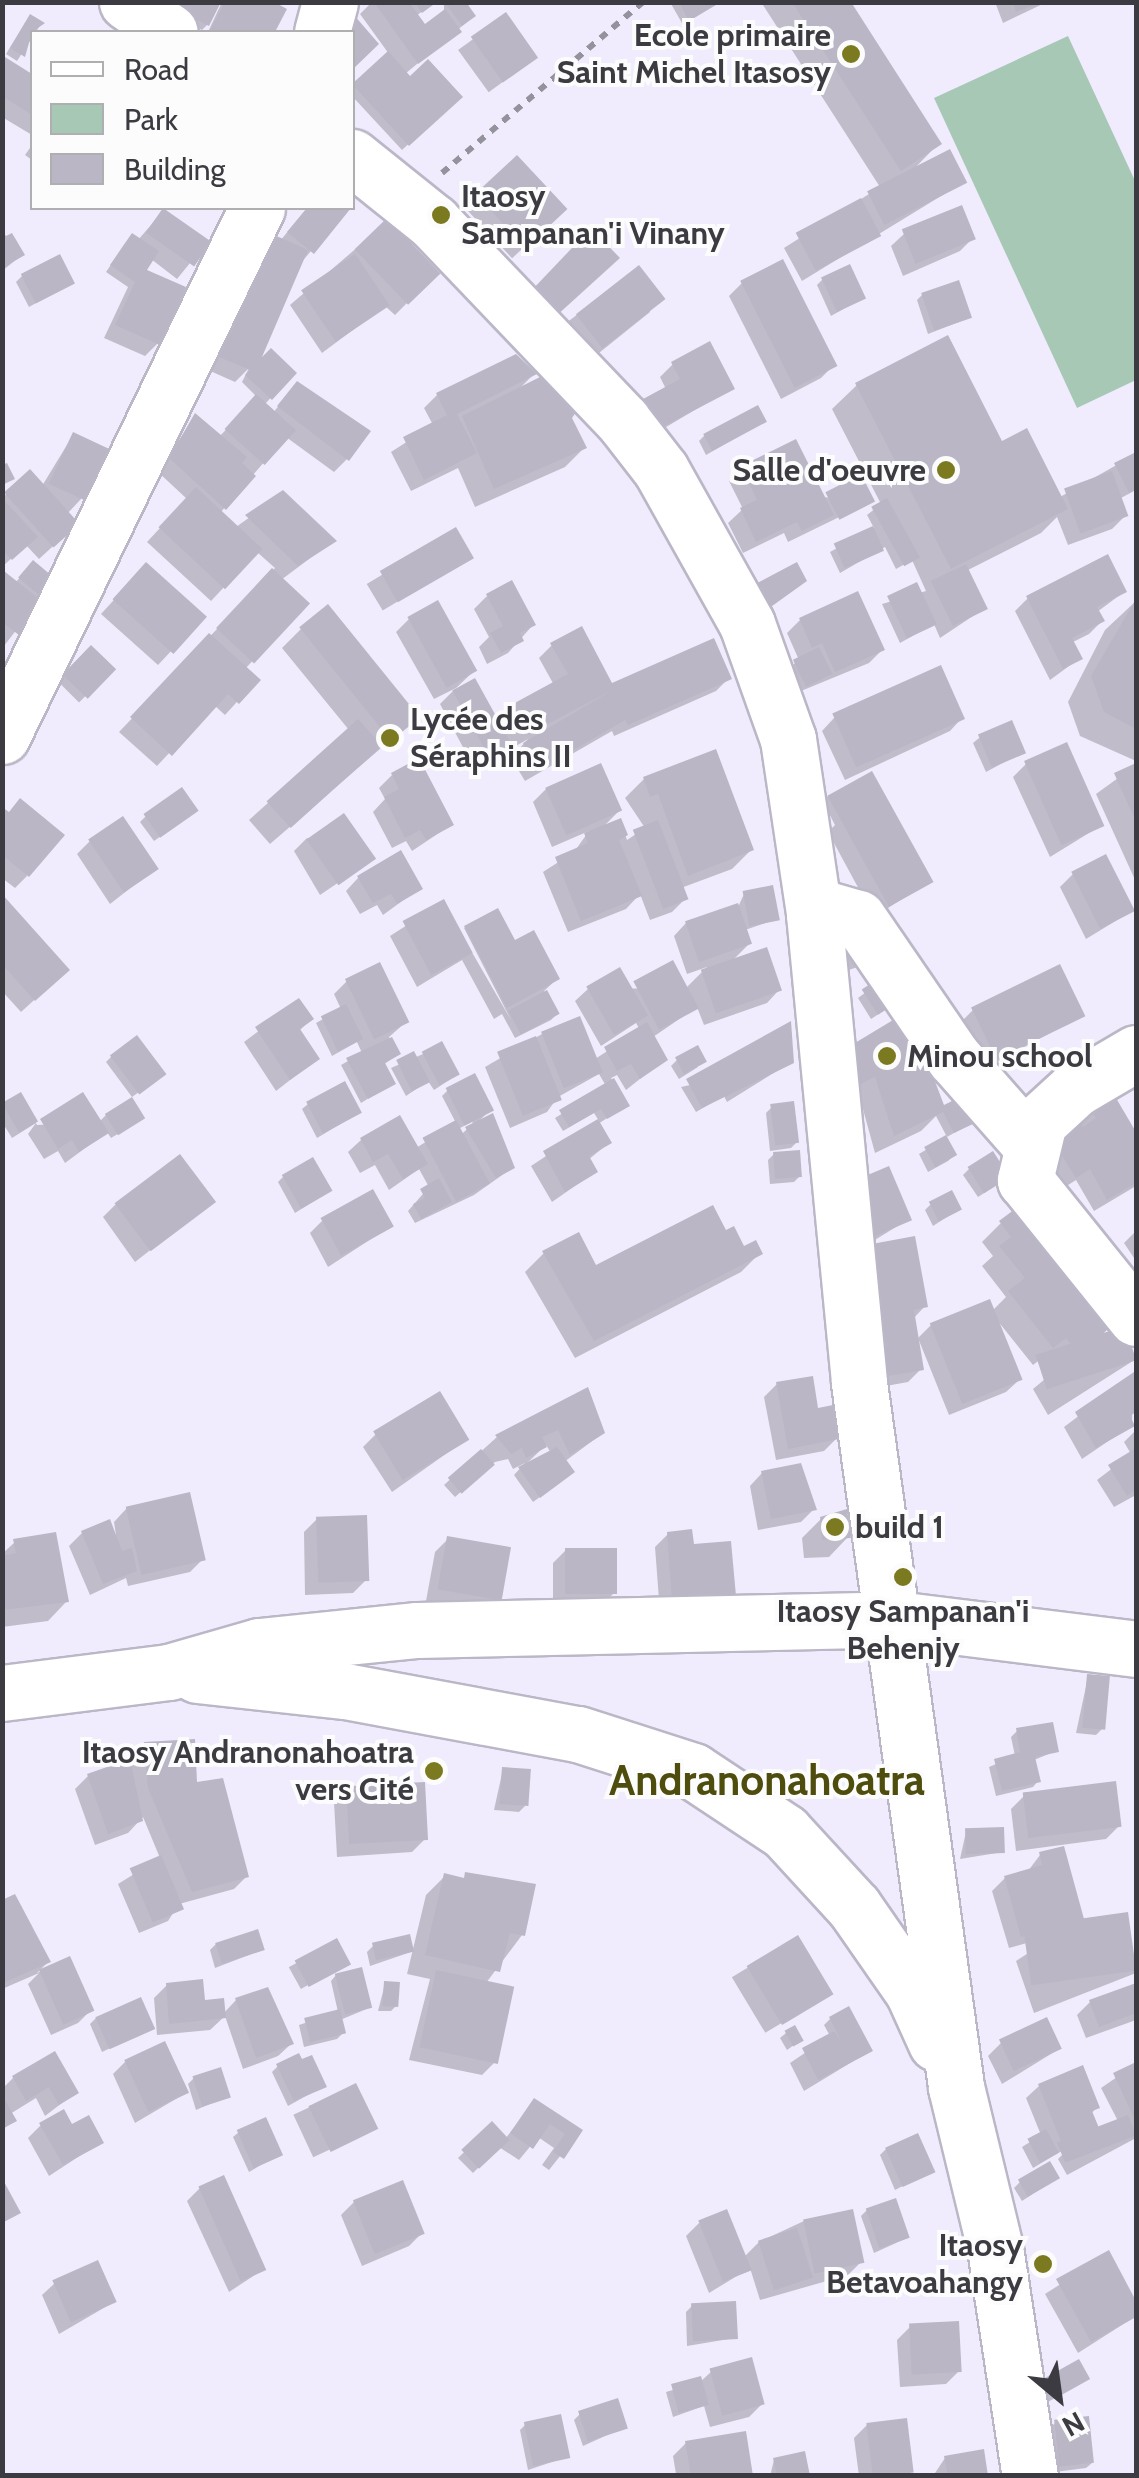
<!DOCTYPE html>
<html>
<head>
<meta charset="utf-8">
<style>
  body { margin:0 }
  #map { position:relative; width:1139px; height:2478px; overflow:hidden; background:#f0ecfd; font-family:Cabin,sans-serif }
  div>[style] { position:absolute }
  .green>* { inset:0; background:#a8c8b6 }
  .shadow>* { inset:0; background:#0003; transform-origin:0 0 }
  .building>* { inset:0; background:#bab6c6; transform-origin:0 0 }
  .path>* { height:6px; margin-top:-3px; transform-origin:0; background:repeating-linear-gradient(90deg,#94929d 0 8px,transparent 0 16px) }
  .roads { filter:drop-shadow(2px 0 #bbb7c7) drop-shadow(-2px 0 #bbb7c7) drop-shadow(0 2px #bbb7c7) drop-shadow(0 -2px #bbb7c7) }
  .minor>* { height:55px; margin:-27.5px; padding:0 27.5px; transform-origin:27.5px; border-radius:27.5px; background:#fff }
  .dots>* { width:28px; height:28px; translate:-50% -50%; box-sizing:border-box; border:5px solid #fcfcfc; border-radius:50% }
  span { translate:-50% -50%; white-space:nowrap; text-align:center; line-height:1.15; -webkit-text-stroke:8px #fcfcfc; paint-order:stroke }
  .poi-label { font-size:32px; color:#3c3b41; font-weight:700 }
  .right { translate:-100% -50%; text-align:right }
  .left { translate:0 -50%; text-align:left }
  .district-label { font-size:42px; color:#4e4d0e; font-weight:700 }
  .frame { position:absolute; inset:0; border:5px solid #3c3b41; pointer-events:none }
  .legend { position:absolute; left:30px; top:30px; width:325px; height:180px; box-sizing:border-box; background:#fcfcfc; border:2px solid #afafb1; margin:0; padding:12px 18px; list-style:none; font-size:30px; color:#3c3b41 }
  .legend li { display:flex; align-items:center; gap:20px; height:50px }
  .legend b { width:50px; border:2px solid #afafb1 }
  .north { position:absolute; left:1009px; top:2348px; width:100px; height:100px; -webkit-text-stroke:8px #fcfcfc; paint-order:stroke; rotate:151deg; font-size:28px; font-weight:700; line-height:40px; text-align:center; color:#3c3b41 }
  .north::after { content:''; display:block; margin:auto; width:35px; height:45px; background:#3c3b41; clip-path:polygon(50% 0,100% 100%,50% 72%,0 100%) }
</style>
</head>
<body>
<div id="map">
  <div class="green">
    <i style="clip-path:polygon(1068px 36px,1136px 183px,1136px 380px,1077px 408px,934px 98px)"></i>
  </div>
  <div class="shadow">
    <i style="clip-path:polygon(172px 2px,208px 24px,202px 30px,167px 14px)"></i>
    <i style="clip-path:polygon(222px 2px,272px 2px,284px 11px,272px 32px,208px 32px)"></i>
    <i style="clip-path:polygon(372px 2px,435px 2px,416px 16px,425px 28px,444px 14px,444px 2px,462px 2px,467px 22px,405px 74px,459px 97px,402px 150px,352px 96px,352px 87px,389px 54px,360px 14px)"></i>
    <i style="clip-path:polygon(670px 2px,718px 2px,683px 25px)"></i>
    <i style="clip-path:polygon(761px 2px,848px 2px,939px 143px,913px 170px,964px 182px,802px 281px,784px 248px,880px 187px)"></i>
    <i style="clip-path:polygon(995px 2px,1047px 2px,1003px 23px)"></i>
    <i style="left:505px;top:16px;width:52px;height:58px;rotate:54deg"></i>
    <i style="clip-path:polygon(25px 23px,41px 24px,17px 61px,6px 54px)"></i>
    <i style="clip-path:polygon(6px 60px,32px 77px,32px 135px,2px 117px)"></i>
    <i style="clip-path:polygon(32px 145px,32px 160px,25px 155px)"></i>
    <i style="left:517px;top:158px;width:70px;height:72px;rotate:47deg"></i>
    <i style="clip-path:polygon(307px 208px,348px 208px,299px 265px,256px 366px,294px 373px,264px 405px,273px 413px,291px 390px,347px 459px,334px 472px,286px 437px,220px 513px,236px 527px,282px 494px,333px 541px,281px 580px,307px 603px,245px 669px,257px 680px,225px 715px,214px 705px,157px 766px,119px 732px,275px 568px,257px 552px,211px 601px,147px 542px,187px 499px,158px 472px,195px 416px,219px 437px,257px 397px,242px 382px,249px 368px,235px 382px,208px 370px,260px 250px,280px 241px)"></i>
    <i style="clip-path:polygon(164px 210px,207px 242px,177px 279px,151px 259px,143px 271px,158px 343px,145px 356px,104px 338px,128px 287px,106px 272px,126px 242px,138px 240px)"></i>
    <i style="clip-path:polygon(387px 222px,437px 273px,395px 315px,385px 306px,322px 353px,290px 305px)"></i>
    <i style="clip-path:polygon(2px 231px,22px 255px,2px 271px)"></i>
    <i style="clip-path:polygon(904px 234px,973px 238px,960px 251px,903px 276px,891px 246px)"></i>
    <i style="clip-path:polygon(638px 269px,650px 312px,589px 361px,562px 326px)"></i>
    <i style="clip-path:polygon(22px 276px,72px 283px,29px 307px,16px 282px)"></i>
    <i style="clip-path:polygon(823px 279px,863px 298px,831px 316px,817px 285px)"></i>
    <i style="clip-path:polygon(742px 283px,834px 365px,821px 378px,781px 399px,729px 296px)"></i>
    <i style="clip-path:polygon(923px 294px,969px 318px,928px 334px,917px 300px)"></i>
    <i style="clip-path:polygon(673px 364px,732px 388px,634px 446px,666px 389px,660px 377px)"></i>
    <i style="clip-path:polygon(534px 374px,520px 388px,569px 417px,584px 448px,565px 467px,475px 507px,458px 468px,411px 491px,391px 452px,433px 425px,424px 408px,437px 395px)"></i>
    <i style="clip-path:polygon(857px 385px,1001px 444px,1060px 497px,1136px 454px,1136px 490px,1119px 499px,1125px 516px,1112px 529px,1068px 545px,1057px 517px,1041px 533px,966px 571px,985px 608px,940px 638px,934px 624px,900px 643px,882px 604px,926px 591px,912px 560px,896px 569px,885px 547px,840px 573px,830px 552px,874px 528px,867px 515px,881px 504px,832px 409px)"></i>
    <i style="clip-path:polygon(764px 422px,706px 455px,699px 441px,705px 435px)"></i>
    <i style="clip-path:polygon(73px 435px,81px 499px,67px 514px,63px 537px,39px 559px,26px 545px,2px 567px,2px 498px,30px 473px,42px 486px)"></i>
    <i style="clip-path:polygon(795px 442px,822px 497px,872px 501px,788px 542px,784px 533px,743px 553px,728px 523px,743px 509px,729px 481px)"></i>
    <i style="left:455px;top:531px;width:31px;height:103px;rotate:59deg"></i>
    <i style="clip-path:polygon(33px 563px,54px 581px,4px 646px,2px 576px,15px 583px)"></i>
    <i style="clip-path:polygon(134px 578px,203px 617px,158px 665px,101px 614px)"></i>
    <i style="clip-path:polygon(1124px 592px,1097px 612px,1102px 621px,1089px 634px,1071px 643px,1080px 658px,1050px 680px,1015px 611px,1028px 598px)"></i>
    <i style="clip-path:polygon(487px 596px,533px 625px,508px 653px,487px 664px,479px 647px,489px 637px,474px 609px)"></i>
    <i style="clip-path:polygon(1136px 601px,1136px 761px,1080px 736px,1068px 702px,1105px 630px)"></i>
    <i style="clip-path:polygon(409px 619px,475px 670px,455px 689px,497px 722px,554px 685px,539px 658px,552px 645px,611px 686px,729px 678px,716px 691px,614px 736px,612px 731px,525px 781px,511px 758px,528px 739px,514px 747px,511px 741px,474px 768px,440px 704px,456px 688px,434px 699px,396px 632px)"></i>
    <i style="clip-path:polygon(800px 620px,882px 650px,869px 663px,801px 691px,789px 668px,799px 660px,787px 633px)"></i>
    <i style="clip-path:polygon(301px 629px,417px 717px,270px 844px,249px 820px,349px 730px,282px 648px)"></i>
    <i style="left:91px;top:648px;width:30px;height:47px;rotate:45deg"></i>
    <i style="clip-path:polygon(834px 718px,962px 718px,950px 731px,845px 780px,822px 731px)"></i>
    <i style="clip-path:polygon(979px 738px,1023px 752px,986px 772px,973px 743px)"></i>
    <i style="clip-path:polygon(1026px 764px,1102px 825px,1050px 857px,1013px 777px)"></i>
    <i style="clip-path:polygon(1136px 765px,1136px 882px,1096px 794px)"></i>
    <i style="clip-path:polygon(392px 775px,451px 825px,412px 851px,406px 841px,392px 848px,373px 812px,385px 799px,379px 788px)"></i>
    <i style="clip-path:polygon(644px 779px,751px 850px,732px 869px,681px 888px,685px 899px,672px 912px,650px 920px,640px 894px,626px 909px,568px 932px,543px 872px,574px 852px,589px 831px,552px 847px,533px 802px,546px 789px,619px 811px,601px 829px,620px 821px,627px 840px,645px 828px,625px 798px)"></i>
    <i style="clip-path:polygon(828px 796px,930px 881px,874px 917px,828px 832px,835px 825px,823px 802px)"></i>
    <i style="clip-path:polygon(2px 810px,27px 876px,15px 888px,2px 878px)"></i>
    <i style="clip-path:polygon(146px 816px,190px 816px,154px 841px,140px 822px)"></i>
    <i style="clip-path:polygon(307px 838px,373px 859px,320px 895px,294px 851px)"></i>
    <i style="clip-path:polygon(90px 841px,156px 868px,110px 904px,77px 854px)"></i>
    <i style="clip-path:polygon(1073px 874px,1132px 911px,1086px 939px,1060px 887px)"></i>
    <i style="clip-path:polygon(358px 878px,420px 888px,383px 915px,377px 905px,360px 914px,346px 891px)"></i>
    <i style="clip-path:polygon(744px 894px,777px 919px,745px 930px,749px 944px,731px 962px,779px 990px,767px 1003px,704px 1025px,697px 1007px,653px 1037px,665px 1059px,626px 1090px,617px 1075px,611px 1078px,627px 1105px,598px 1124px,609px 1143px,588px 1160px,595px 1172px,552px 1202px,531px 1166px,599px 1121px,594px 1113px,563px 1131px,555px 1118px,606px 1086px,599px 1074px,558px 1097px,547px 1112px,510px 1128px,485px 1067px,542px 1034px,595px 1059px,640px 1030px,636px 1023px,601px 1046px,575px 1001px,588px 989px,686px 988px,707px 967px,687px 974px,674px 936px,686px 923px,739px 905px)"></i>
    <i style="clip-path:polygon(2px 897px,54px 982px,21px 1012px,2px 991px)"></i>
    <i style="clip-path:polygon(443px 902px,511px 1020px,464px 928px,497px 911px,514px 943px,557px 979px,544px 991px,557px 1014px,551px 1020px,515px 1038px,502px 1014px,494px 1019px,462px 960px,417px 987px,390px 936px)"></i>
    <i style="clip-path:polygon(855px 934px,864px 965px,830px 976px,825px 944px)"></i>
    <i style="clip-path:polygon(347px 981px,406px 1022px,389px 1037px,398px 1054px,383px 1065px,393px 1083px,361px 1103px,341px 1065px,362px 1053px,357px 1042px,332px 1056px,316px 1023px,341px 1009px,334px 994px)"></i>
    <i style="clip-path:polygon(881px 981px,888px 1008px,871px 1019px,858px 998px)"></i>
    <i style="clip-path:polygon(299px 1001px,311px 1019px,299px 1031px,317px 1059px,276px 1091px,244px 1042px)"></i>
    <i style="clip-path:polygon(973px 1010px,1082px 1015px,983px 1070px,960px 1023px)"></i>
    <i style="clip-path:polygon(847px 1051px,919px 1060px,940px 1110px,974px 1122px,945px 1138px,954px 1155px,948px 1161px,928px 1172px,919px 1154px,947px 1137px,936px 1116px,921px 1131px,875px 1153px)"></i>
    <i style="clip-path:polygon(423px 1054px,457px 1075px,434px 1090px,428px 1081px,406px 1096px,391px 1068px)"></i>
    <i style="clip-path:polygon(112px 1056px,157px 1079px,132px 1097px,106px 1062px)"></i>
    <i style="clip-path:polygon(677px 1060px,698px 1067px,679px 1079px,671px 1066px)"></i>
    <i style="clip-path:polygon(791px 1062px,727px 1102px,724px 1096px,696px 1112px,681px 1087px)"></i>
    <i style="clip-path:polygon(evenodd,448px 1090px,491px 1109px,477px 1123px,512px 1168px,474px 1195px,415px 1223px,408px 1211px,429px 1187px,419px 1169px,389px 1190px,375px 1165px,360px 1173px,348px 1152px,361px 1140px,416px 1148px,456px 1123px,442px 1096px,448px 1090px,472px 1122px,473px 1123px,461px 1135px,458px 1129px,472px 1122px)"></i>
    <i style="clip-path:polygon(20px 1095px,37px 1125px,99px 1122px,106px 1115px,136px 1123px,111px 1138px,107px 1132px,65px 1163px,58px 1151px,44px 1159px,28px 1134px,36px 1123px,12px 1138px,2px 1122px,2px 1106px)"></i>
    <i style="clip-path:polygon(1112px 1096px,1136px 1137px,1136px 1186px,1094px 1211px,1076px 1180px,1062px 1189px,1038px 1151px)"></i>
    <i style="clip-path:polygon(308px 1104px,359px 1113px,317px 1138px,302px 1109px)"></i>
    <i style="clip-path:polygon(772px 1107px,797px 1142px,791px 1148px,770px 1151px,766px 1113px)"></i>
    <i style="clip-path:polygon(774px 1154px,800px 1176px,794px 1182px,770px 1184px,768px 1160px)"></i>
    <i style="clip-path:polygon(969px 1169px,1000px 1183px,978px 1197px,963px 1175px)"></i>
    <i style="clip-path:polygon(283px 1177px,330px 1191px,295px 1213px,278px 1182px)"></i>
    <i style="clip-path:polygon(839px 1198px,909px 1219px,865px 1246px,925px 1306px,913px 1319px,921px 1369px,908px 1382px,875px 1388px)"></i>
    <i style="clip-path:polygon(212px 1202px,135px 1262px,103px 1217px,115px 1205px)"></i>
    <i style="clip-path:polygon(931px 1204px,959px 1209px,933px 1226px,925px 1210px)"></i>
    <i style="clip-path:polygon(322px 1221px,391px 1226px,328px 1267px,310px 1233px)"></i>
    <i style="clip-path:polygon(1001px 1223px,1114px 1322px,1086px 1352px,1124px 1330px,1136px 1359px,1048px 1415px,1033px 1389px,1057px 1369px,1046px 1355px,1033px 1365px,997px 1320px,1019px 1380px,1006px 1392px,949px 1415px,918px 1338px,931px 1325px,992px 1311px,1006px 1297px,982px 1266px,993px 1256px,982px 1242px)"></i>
    <i style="clip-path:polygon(1136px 1231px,1136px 1261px,1124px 1243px)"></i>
    <i style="clip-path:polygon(725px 1233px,743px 1250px,760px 1253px,741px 1272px,575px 1358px,525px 1272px,544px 1253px,595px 1269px)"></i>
    <i style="clip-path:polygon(1133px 1375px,1132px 1425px,1082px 1459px,1064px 1427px)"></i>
    <i style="clip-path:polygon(777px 1384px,816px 1411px,837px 1438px,824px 1451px,776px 1460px,764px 1397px)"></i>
    <i style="clip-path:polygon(evenodd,586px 1390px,603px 1433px,564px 1462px,566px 1478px,533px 1502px,514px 1475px,525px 1463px,513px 1469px,508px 1459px,495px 1462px,455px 1497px,444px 1485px,497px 1437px,586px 1390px,546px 1445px,551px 1453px,526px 1464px,546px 1445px)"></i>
    <i style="clip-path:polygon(1136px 1430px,1136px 1495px,1114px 1507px,1097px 1480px,1131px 1454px,1124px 1442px)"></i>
    <i style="clip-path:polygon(376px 1434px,467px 1439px,392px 1492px,363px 1447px)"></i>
    <i style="clip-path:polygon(762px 1473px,814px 1509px,801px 1522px,758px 1530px,750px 1486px)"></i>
    <i style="clip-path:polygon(126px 1509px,203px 1559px,190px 1572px,128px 1586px,126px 1578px,90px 1595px,69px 1546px,82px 1533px,116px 1535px,114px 1522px)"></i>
    <i style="clip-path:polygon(317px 1519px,366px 1580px,353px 1593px,305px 1595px,304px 1532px)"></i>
    <i style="clip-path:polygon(821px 1519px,848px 1537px,829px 1557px,804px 1558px,802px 1538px)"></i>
    <i style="clip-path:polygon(668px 1534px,691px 1547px,729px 1543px,660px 1613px,655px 1547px)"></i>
    <i style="clip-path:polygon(448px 1539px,499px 1599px,486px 1612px,426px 1601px,435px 1552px)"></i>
    <i style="clip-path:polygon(15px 1542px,67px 1601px,48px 1621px,2px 1627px,2px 1554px)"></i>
    <i style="clip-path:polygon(566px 1550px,614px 1593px,601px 1606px,553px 1606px,553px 1563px)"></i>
    <i style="clip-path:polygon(1088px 1677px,1102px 1729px,1096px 1735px,1076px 1733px)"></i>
    <i style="clip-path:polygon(1017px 1731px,1056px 1751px,1034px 1760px,1038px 1781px,1033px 1787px,996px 1796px,989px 1767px,1015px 1756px,1011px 1737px)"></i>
    <i style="clip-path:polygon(145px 1744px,247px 1876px,234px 1889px,179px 1904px,168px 1921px,139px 1933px,118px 1884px,160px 1858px,143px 1817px,128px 1833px,95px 1845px,75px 1789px,88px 1776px,132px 1760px)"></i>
    <i style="clip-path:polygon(503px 1769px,525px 1806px,519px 1812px,494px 1810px)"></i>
    <i style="clip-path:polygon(347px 1789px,425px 1839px,412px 1852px,337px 1857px,334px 1802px)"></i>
    <i style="clip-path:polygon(1024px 1796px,1119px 1826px,1106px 1839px,1016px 1851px,1011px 1809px)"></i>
    <i style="clip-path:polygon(966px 1832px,1003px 1852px,960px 1859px)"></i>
    <i style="clip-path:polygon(1040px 1855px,1082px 1918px,1063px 1937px,1126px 1915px,1136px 1973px,1034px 2013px,1016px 1961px,1056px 1935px,1009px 1948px,992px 1891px,1005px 1878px,1028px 1871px)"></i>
    <i style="clip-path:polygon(445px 1876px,533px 1886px,522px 1935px,486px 1983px,495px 2062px,482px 2075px,409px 2060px,430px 1979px,407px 1974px,426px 1895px)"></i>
    <i style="clip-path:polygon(2px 1902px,48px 1962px,37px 1973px,69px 1959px,91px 2010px,78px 2023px,51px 2035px,28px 1984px,39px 1973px,2px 1989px)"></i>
    <i style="left:797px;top:1938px;width:65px;height:76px;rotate:59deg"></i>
    <i style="left:336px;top:1941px;width:25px;height:54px;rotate:61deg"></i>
    <i style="clip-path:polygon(216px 1944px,262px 1950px,215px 1968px,210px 1950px)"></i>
    <i style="clip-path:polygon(373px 1946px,411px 1952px,370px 1966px,367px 1952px)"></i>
    <i style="clip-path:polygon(336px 1975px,369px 2008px,340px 2020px,343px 2033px,337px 2039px,304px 2047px,299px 2025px,338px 2012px,331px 1981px)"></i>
    <i style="clip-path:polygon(385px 1984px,397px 2005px,391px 2011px,378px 2011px)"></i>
    <i style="clip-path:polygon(167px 1985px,223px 2014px,236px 2000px,291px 2044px,278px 2056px,243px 2069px,225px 2016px,210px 2030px,157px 2035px,154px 1998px)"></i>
    <i style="clip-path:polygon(1136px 1986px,1136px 2020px,1086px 2038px,1077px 2015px,1090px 2002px)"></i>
    <i style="clip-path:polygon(96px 2018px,152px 2028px,102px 2052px,90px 2024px)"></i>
    <i style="clip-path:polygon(830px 2019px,870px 2051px,804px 2091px,790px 2063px,830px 2036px,824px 2025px)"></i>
    <i style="clip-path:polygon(786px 2033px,801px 2040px,787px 2050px,780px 2038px)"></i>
    <i style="clip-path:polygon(1001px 2043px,1059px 2049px,1002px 2084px,988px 2056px)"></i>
    <i style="clip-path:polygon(126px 2061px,186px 2093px,135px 2123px,113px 2074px)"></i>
    <i style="clip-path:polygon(1136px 2064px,1136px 2138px,1067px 2175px,1058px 2159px,1072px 2145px,1033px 2168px,1022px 2147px,1041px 2135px,1026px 2098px,1039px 2086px,1097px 2107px,1091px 2114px,1096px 2128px,1082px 2142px,1119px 2123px,1101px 2088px)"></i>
    <i style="clip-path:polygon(278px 2066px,324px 2086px,288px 2106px,272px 2072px)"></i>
    <i style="clip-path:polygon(13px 2078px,75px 2093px,45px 2116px,36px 2098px,10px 2114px,13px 2121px,2px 2130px,2px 2089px)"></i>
    <i style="clip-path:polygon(194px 2078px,228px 2096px,196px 2110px,188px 2084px)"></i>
    <i style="left:355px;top:2086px;width:47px;height:68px;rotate:65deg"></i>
    <i style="clip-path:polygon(535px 2101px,580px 2131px,549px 2170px,542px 2165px,554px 2148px,538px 2137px,519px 2160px,499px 2147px,473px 2173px,458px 2158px,492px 2125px,505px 2139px)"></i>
    <i style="clip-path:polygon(41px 2125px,71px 2127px,101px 2142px,49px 2176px,28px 2138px)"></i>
    <i style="clip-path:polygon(239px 2132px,280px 2154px,249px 2172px,233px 2137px)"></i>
    <i style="clip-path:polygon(886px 2149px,932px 2171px,895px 2190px,880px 2155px)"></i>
    <i style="clip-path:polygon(1057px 2178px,1022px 2201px,1014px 2188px,1020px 2182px)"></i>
    <i style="clip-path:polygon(200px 2188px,264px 2269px,229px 2292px,187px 2201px)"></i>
    <i style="clip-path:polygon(354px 2202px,422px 2233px,409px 2246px,362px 2266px,341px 2215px)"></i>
    <i style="clip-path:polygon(867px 2210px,907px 2238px,874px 2253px,861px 2216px)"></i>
    <i style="clip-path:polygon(804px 2221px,861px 2262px,848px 2275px,760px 2300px,750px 2268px,709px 2293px,686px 2236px,699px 2223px,744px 2257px,759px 2242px)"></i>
    <i style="clip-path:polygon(1108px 2254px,1136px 2316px,1078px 2353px,1045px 2294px)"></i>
    <i style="clip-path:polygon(55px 2283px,114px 2302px,59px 2334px,42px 2295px)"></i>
    <i style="clip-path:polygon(692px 2306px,735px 2338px,687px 2346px,686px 2312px)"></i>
    <i style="clip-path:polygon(910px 2327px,959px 2371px,946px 2384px,900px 2387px,897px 2340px)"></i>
    <i style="clip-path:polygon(711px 2372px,762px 2404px,749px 2417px,710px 2427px,704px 2406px,673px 2417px,666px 2392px,700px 2382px)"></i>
    <i style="clip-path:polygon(1087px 2379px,1048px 2402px,1039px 2386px,1045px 2380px)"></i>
    <i style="clip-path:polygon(580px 2414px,625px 2427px,583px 2446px,574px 2420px)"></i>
    <i style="clip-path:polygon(1056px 2422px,1092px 2463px,1086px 2468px,1055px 2472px,1050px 2428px)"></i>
    <i style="clip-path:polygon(526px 2424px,567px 2457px,528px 2470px,520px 2430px)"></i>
    <i style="clip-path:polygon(867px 2425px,911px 2472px,908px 2476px,859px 2476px,854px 2438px)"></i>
    <i style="clip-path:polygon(686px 2443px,751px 2476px,658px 2476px,676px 2474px,673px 2456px)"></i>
    <i style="clip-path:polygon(945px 2458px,987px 2476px,933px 2476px)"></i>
    <i style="clip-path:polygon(774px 2460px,808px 2476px,770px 2476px)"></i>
  </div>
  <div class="building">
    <i style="clip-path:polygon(173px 2px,221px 2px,209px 26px,171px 7px)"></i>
    <i style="clip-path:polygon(225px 2px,274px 2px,287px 9px,275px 32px,209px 32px)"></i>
    <i style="clip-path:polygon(374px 2px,409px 2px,425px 24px,445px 9px,462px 32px,418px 64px)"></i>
    <i style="clip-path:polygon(415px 2px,437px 2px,422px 13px)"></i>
    <i style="clip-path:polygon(445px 2px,466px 2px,476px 16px,462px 26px)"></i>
    <i style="clip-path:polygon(679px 2px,721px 2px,689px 21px)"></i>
    <i style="clip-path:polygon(792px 2px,851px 2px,942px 144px,901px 171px)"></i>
    <i style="clip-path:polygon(1013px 2px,1040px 2px,1040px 3px,1016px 12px)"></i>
    <i style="clip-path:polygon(347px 7px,379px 44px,352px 70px,352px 32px,338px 32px)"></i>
    <i style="left:506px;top:12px;width:56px;height:43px;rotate:55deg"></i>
    <i style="clip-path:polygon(30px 14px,45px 23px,32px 32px,25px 57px,10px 48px)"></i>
    <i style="clip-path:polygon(388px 51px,410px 76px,428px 59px,463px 97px,409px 146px,352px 84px)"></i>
    <i style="clip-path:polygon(5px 57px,32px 74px,32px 115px,2px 96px)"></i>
    <i style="left:950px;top:149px;width:38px;height:93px;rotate:63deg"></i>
    <i style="left:517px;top:155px;width:74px;height:57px;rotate:47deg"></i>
    <i style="left:861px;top:198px;width:43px;height:74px;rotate:62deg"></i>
    <i style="left:962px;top:205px;width:37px;height:65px;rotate:68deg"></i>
    <i style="left:163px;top:208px;width:59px;height:30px;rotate:35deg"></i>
    <i style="clip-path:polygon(307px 208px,351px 208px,314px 254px,287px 232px)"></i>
    <i style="left:387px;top:218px;width:77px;height:45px;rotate:46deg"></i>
    <i style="clip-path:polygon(591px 228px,620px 258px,555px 317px,531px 291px)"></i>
    <i style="clip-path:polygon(12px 233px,25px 255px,2px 268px,2px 238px)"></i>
    <i style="clip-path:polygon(132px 233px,159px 251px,147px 270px,186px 287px,160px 345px,115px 325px,135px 282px,110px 265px)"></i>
    <i style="clip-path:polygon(272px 234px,308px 250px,262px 357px,271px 348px,297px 373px,272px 400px,245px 375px,250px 370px,219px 357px)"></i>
    <i style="left:60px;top:254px;width:33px;height:44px;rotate:63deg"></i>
    <i style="left:355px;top:254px;width:62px;height:65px;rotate:56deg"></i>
    <i style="left:783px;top:259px;width:120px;height:48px;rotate:63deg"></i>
    <i style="left:850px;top:264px;width:38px;height:32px;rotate:65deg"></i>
    <i style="left:639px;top:265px;width:43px;height:80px;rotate:52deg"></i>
    <i style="left:959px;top:280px;width:40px;height:40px;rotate:71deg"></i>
    <i style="clip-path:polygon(948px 335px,1002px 441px,1027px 428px,1068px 509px,951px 569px,855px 383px)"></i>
    <i style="clip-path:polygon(710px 341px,735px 389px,647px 435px,632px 405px,680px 379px,671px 362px)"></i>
    <i style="clip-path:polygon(516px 354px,537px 374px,457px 414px,477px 453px,424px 480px,403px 437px,447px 415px,436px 393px)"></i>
    <i style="clip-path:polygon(544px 375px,578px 409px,572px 418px,587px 448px,494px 489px,462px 416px)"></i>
    <i style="clip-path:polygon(297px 381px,371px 431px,349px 461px,277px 406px)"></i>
    <i style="left:256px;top:394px;width:54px;height:47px;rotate:42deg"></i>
    <i style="left:758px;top:405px;width:19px;height:62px;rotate:62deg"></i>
    <i style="clip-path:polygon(195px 413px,247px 457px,242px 463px,256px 476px,226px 510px,169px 458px)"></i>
    <i style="left:73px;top:432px;width:40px;height:57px;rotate:25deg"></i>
    <i style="clip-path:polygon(796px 439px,834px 515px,802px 531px,797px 522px,756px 542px,740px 508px,757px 500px,741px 466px)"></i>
    <i style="clip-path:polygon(1136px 452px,1136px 489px,1129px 493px,1114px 463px)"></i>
    <i style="clip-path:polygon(7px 463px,15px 479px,2px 485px,2px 465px)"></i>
    <i style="left:30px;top:469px;width:74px;height:35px;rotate:48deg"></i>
    <i style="left:1112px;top:471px;width:48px;height:51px;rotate:70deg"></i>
    <i style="left:861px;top:474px;width:31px;height:40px;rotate:63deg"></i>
    <i style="left:196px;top:487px;width:91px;height:55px;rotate:43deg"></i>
    <i style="clip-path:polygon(283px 490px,337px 541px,298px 566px,245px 515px)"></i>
    <i style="clip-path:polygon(2px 498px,38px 537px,12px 560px,2px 549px)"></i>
    <i style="left:887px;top:498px;width:68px;height:18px;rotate:61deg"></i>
    <i style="left:873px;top:526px;width:27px;height:43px;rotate:66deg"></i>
    <i style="left:456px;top:527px;width:36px;height:88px;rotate:60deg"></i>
    <i style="clip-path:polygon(1108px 554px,1127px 592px,1097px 607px,1105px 621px,1072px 638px,1083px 659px,1063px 669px,1026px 596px)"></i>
    <i style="left:33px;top:560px;width:31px;height:23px;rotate:40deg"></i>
    <i style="left:146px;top:562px;width:82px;height:50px;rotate:42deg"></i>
    <i style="clip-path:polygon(797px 562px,807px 581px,761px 614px,748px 588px)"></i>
    <i style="left:966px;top:564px;width:50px;height:39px;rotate:64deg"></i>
    <i style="left:272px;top:568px;width:52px;height:82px;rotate:43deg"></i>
    <i style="clip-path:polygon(4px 571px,44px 603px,19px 635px,2px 622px)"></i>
    <i style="clip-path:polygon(512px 580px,536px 625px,520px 633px,524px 641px,501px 653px,490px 633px,503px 626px,486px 594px)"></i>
    <i style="left:917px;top:582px;width:47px;height:33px;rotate:65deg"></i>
    <i style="clip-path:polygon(858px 591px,885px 650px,835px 672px,822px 643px,812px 648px,799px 618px)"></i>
    <i style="clip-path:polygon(1136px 599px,1136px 729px,1104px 712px,1091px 676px)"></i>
    <i style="left:438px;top:600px;width:81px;height:35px;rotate:61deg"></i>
    <i style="left:328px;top:604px;width:146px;height:37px;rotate:51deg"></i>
    <i style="clip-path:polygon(582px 626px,612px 683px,714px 638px,732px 679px,628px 725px,625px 720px,539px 770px,523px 743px,616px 688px,527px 735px,511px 705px,568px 674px,550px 643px)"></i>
    <i style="clip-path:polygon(209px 633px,261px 680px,239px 704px,228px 694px,172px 756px,130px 717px)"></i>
    <i style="left:91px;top:645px;width:35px;height:41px;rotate:44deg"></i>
    <i style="left:819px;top:647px;width:30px;height:29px;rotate:64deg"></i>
    <i style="left:941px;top:665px;width:59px;height:119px;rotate:66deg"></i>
    <i style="left:475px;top:678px;width:76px;height:26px;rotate:61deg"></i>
    <i style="left:358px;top:719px;width:36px;height:123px;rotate:48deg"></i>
    <i style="left:1012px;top:720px;width:36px;height:37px;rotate:67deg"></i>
    <i style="left:1067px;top:742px;width:92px;height:47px;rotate:66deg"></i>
    <i style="clip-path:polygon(716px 749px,754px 850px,688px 876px,658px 794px,650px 797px,643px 777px)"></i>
    <i style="clip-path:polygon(419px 758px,454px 825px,426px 840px,420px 830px,405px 838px,384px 797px,399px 789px,391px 773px)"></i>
    <i style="left:601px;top:763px;width:52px;height:61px;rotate:66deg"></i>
    <i style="clip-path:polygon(1136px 763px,1136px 822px,1114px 773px)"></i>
    <i style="left:872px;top:771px;width:127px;height:51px;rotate:61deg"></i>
    <i style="left:182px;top:787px;width:29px;height:47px;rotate:55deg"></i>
    <i style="clip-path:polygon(20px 798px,65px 835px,29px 877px,2px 855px,2px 807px,9px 812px)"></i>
    <i style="left:344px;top:813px;width:56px;height:46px;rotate:55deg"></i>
    <i style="left:123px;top:816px;width:64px;height:42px;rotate:56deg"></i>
    <i style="clip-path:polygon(621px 818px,628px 835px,619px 840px,642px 896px,581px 921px,555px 857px,588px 843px,584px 833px)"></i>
    <i style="left:658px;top:820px;width:85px;height:27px;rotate:69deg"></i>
    <i style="clip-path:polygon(401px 850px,423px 889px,397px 904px,391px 894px,373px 903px,357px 876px)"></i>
    <i style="left:1106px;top:854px;width:64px;height:39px;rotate:63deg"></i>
    <i style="left:773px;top:885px;width:36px;height:31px;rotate:79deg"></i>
    <i style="clip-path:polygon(2px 894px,70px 970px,35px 1001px,2px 964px)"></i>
    <i style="left:444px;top:899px;width:61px;height:47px;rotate:62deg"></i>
    <i style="left:738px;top:903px;width:43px;height:56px;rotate:71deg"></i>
    <i style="clip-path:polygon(498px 908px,515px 940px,534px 930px,560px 979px,507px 1008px,464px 926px)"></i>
    <i style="left:767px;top:947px;width:46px;height:70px;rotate:71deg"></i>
    <i style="left:673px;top:960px;width:55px;height:45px;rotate:62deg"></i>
    <i style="left:380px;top:962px;width:67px;height:39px;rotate:64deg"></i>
    <i style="left:1060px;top:964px;width:58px;height:99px;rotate:64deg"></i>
    <i style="left:620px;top:967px;width:56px;height:39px;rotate:60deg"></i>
    <i style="left:881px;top:977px;width:30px;height:23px;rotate:57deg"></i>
    <i style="left:547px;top:990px;width:27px;height:44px;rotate:62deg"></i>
    <i style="clip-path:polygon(299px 998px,314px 1019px,300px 1029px,320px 1059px,290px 1080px,255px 1027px)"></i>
    <i style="left:346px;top:1004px;width:39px;height:28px;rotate:64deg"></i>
    <i style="clip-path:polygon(908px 1011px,944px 1105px,964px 1095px,977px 1122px,954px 1133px,943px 1112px,894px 1136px,875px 1077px,853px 1088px,845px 1049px)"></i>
    <i style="left:580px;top:1016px;width:61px;height:42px;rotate:68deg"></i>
    <i style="clip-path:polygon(791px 1021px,794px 1063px,702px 1108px,686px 1079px)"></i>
    <i style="clip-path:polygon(647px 1022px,668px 1060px,640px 1079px,631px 1064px,617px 1071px,604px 1047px)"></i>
    <i style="left:137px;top:1035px;width:49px;height:34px;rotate:53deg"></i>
    <i style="left:536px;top:1036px;width:69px;height:42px;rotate:68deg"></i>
    <i style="clip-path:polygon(392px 1037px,401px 1054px,385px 1063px,396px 1084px,368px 1099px,346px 1058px)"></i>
    <i style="left:442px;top:1041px;width:38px;height:23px;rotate:62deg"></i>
    <i style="left:698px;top:1045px;width:19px;height:26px;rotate:62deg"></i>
    <i style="left:414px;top:1051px;width:35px;height:20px;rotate:63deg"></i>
    <i style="left:475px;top:1073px;width:42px;height:33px;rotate:63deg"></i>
    <i style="clip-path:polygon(614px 1078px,630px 1106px,607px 1119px,601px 1109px,569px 1127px,559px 1110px)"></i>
    <i style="left:345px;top:1081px;width:36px;height:44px;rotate:62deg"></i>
    <i style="left:21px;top:1092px;width:34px;height:22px;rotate:60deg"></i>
    <i style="clip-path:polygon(83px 1092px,109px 1133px,79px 1152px,72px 1140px,58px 1149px,40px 1119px)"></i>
    <i style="clip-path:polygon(1113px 1093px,1136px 1132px,1136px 1183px,1107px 1200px,1090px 1169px,1076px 1178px,1050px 1137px,1071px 1106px,1083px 1127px,1096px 1118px,1089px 1107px)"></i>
    <i style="left:132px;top:1097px;width:25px;height:32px;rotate:58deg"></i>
    <i style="left:794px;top:1101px;width:42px;height:24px;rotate:83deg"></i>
    <i style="clip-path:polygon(493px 1113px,515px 1168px,496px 1178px,465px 1127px)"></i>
    <i style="clip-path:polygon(400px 1115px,428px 1164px,403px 1179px,388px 1154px,373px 1162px,360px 1138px)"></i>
    <i style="clip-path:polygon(598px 1119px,612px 1143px,589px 1156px,598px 1172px,565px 1192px,543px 1151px)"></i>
    <i style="left:456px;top:1120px;width:72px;height:38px;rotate:62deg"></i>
    <i style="left:946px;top:1135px;width:23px;height:25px;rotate:61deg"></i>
    <i style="left:800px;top:1150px;width:27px;height:27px;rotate:86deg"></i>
    <i style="left:993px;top:1151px;width:31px;height:30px;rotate:58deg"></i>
    <i style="left:180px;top:1154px;width:60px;height:82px;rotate:53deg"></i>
    <i style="left:313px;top:1157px;width:39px;height:36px;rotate:60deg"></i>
    <i style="left:889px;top:1166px;width:59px;height:43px;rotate:67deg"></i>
    <i style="clip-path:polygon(439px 1178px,452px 1202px,421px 1219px,413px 1204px,425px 1198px,420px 1189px)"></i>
    <i style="left:373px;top:1189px;width:43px;height:60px;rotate:61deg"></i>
    <i style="left:952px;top:1190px;width:22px;height:26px;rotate:63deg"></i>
    <i style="clip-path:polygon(1023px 1203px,1117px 1322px,1078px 1353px,1066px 1338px,1053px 1348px,1008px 1291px,1025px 1278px,999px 1246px,1011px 1237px,999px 1221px)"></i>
    <i style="clip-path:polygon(713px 1205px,726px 1230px,734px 1226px,744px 1246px,756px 1240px,763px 1254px,594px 1341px,542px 1251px,579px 1232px,596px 1265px)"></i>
    <i style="clip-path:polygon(915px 1236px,928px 1307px,914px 1310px,924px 1370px,888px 1376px,861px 1246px)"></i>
    <i style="left:990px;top:1299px;width:87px;height:65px;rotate:68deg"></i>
    <i style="left:1125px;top:1326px;width:36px;height:94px;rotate:72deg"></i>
    <i style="clip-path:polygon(1134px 1372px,1136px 1412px,1130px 1416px,1135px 1426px,1096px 1448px,1075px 1412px)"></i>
    <i style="clip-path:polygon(813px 1376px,818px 1408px,833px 1405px,839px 1439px,788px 1449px,776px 1382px)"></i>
    <i style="clip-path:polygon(588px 1387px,605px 1433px,570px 1455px,558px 1430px,542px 1437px,547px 1447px,526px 1458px,522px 1448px,511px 1454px,495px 1435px)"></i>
    <i style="left:440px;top:1391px;width:57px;height:78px;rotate:59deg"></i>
    <i style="clip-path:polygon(557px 1447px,575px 1472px,540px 1498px,518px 1467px)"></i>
    <i style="clip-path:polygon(1136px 1448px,1136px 1490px,1127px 1496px,1108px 1465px)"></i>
    <i style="left:481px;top:1449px;width:21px;height:44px;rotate:49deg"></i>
    <i style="clip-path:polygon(801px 1463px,817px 1510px,771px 1519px,761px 1471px)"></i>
    <i style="left:190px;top:1492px;width:70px;height:66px;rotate:77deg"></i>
    <i style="clip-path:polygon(847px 1509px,851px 1538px,822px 1540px,820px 1517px)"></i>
    <i style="left:367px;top:1515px;width:66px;height:51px;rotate:88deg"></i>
    <i style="clip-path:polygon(110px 1519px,122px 1551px,132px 1548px,137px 1571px,103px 1584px,81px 1531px)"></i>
    <i style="clip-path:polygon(692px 1529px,694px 1544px,731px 1541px,736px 1596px,672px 1602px,667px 1532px)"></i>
    <i style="clip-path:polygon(56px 1532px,69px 1602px,2px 1610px,2px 1556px,16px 1553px,13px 1539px)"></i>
    <i style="left:447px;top:1536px;width:65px;height:54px;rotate:10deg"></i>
    <i style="left:565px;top:1548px;width:52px;height:46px"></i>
    <i style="left:1087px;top:1674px;width:23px;height:54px;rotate:5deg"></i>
    <i style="clip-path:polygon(1053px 1722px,1059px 1752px,1035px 1757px,1041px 1782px,1002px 1791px,994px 1759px,1020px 1752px,1016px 1728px)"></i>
    <i style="clip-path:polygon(195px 1739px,197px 1782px,223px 1778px,249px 1877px,192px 1892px,148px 1788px,144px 1742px)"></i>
    <i style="clip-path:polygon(130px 1759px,143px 1821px,108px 1834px,87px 1774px)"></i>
    <i style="left:502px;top:1767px;width:29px;height:37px;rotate:4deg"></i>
    <i style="left:1116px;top:1781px;width:46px;height:94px;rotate:83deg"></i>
    <i style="left:425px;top:1782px;width:58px;height:79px;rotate:87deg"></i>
    <i style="left:1004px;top:1827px;width:26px;height:39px;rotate:88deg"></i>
    <i style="clip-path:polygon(1064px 1846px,1084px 1919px,1021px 1937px,1004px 1876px,1042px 1865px,1039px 1852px)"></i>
    <i style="left:161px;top:1855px;width:59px;height:34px;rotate:67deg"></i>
    <i style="clip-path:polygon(465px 1872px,536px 1884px,525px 1936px,510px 1933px,500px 1972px,425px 1955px,444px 1873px,464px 1878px)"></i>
    <i style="clip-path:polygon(15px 1894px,51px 1962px,5px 1982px,2px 1900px)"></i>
    <i style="left:1128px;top:1912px;width:59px;height:106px;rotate:82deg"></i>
    <i style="left:258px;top:1929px;width:22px;height:45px;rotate:72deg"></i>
    <i style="left:410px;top:1934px;width:18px;height:39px;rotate:77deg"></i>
    <i style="left:798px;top:1935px;width:69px;height:60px;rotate:59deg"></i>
    <i style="left:337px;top:1938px;width:30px;height:48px;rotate:62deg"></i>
    <i style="left:70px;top:1956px;width:60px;height:34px;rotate:66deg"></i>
    <i style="left:362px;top:1967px;width:42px;height:28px;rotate:76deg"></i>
    <i style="left:436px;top:1970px;width:80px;height:79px;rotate:12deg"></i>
    <i style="clip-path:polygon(203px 1979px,205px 2000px,224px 1998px,226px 2018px,169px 2024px,166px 1983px)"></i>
    <i style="left:384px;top:1981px;width:16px;height:25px;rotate:4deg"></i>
    <i style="clip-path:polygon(1136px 1983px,1136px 2013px,1099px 2027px,1089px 2000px)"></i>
    <i style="clip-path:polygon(268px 1987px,294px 2044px,256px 2058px,235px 1998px)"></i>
    <i style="left:141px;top:1997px;width:35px;height:50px;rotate:66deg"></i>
    <i style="clip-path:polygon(849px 2006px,873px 2051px,818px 2080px,802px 2048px,834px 2031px,841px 2041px,829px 2017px)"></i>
    <i style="left:340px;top:2009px;width:25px;height:37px;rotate:76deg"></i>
    <i style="left:1047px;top:2017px;width:35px;height:53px;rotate:65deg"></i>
    <i style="left:795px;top:2025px;width:18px;height:12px;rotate:61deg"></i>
    <i style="left:165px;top:2041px;width:57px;height:45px;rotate:65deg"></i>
    <i style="clip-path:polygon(55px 2051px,79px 2093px,59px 2105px,49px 2087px,26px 2101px,12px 2076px)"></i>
    <i style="clip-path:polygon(299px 2053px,302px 2059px,312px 2055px,327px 2087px,294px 2101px,276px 2064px)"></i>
    <i style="clip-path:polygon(1136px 2062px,1136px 2122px,1113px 2073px)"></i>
    <i style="clip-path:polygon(1083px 2065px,1100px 2108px,1092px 2111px,1099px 2128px,1062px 2144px,1038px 2084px)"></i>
    <i style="left:221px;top:2067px;width:32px;height:30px;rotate:72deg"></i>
    <i style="left:356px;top:2083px;width:51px;height:53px;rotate:64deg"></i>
    <i style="clip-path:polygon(2px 2095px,17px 2121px,2px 2129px)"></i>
    <i style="clip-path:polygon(534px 2098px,583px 2130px,564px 2159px,553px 2152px,565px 2134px,550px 2124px,533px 2149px,510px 2133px)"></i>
    <i style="clip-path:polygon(64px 2109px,72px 2124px,89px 2115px,104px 2143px,63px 2165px,39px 2123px)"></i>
    <i style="left:1128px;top:2115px;width:22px;height:76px;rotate:69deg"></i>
    <i style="left:266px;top:2117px;width:42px;height:32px;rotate:66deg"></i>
    <i style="left:492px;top:2121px;width:26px;height:42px;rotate:47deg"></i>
    <i style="left:1046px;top:2129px;width:27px;height:21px;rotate:62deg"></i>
    <i style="left:918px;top:2133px;width:43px;height:36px;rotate:66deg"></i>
    <i style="left:1050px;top:2161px;width:20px;height:37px;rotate:60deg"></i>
    <i style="left:224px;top:2175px;width:104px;height:28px;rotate:66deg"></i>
    <i style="clip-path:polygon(2px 2178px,21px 2213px,2px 2223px)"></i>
    <i style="left:403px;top:2180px;width:58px;height:54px;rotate:68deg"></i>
    <i style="left:896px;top:2198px;width:42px;height:32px;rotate:71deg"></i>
    <i style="left:727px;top:2209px;width:66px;height:31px;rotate:68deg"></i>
    <i style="left:853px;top:2209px;width:55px;height:51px;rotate:78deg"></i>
    <i style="left:797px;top:2228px;width:52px;height:41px;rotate:72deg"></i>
    <i style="clip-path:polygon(1109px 2250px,1136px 2301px,1136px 2317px,1091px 2342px,1056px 2279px)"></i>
    <i style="left:98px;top:2260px;width:46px;height:50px;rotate:66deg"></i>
    <i style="left:736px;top:2301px;width:38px;height:45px;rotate:87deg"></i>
    <i style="left:959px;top:2321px;width:51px;height:50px;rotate:87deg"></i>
    <i style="left:752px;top:2357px;width:49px;height:44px;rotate:75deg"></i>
    <i style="left:1079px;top:2359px;width:23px;height:41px;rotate:61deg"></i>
    <i style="left:701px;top:2376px;width:30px;height:31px;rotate:75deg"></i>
    <i style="left:618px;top:2398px;width:32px;height:42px;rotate:72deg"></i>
    <i style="left:561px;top:2414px;width:45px;height:38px;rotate:78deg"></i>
    <i style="left:1089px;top:2416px;width:47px;height:35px;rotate:84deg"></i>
    <i style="left:907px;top:2418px;width:55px;height:41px;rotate:83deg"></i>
    <i style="clip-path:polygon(746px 2431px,753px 2476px,691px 2476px,685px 2441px)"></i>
    <i style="clip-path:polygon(984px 2449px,988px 2476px,948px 2476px,944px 2456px)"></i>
    <i style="clip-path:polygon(805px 2451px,810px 2476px,777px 2476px,773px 2458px)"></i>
  </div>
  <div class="path">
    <i style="left:442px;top:173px;width:264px;rotate:-40.4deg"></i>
  </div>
  <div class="roads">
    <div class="minor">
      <i style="left:127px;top:2px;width:52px;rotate:34.9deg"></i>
      <i style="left:322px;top:32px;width:31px;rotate:-75deg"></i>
      <i style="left:352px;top:157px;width:104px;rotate:38.7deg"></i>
      <i style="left:433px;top:222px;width:275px;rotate:46.3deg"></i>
      <i style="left:623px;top:421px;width:62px;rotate:52.2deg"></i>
      <i style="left:661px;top:470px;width:176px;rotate:60.8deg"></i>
      <i style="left:747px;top:624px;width:122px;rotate:70.4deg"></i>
      <i style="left:788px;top:739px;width:177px;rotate:81.5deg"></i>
      <i style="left:814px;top:914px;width:471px;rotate:84.5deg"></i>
      <i style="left:859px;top:1383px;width:711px;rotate:82.15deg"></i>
      <i style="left:956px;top:2087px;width:166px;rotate:76.4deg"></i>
      <i style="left:995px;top:2248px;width:231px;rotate:81.3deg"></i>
      <i style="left:2px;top:736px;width:586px;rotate:-64.22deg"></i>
      <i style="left:814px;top:914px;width:11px;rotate:-34deg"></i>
      <i style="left:823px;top:908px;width:36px;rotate:16deg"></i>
      <i style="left:858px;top:918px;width:170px;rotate:55.6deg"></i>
      <i style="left:954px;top:1058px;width:113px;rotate:48.6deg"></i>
      <i style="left:1136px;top:1053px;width:71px;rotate:149.5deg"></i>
      <i style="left:1075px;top:1089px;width:49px;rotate:137.5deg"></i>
      <i style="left:1039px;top:1122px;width:60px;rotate:103.6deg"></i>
      <i style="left:1025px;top:1180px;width:177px;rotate:51.2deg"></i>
      <i style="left:197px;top:1675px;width:149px;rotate:6.2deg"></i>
      <i style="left:345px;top:1691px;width:237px;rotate:10.5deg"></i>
      <i style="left:578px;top:1734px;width:121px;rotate:17.8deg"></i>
      <i style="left:693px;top:1771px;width:110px;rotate:33.5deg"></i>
      <i style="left:785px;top:1832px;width:102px;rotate:47.4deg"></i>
      <i style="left:854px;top:1907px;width:103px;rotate:55.2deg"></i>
      <i style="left:913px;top:1992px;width:56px;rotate:65.7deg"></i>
      <i style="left:2px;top:1693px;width:168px;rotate:-7.2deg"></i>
      <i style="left:169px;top:1672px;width:94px;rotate:-16.1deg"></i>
      <i style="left:259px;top:1646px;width:159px;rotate:-5.8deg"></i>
      <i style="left:417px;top:1630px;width:479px;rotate:-1.3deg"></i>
      <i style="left:896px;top:1619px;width:242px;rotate:7.1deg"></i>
    </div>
  </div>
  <div class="dots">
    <i style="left:851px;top:54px;background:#7c7a21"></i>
    <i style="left:441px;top:215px;background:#7c7a21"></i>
    <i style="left:946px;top:470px;background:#7c7a21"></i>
    <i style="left:390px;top:738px;background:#7c7a21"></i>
    <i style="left:887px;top:1056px;background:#7c7a21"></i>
    <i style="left:835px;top:1527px;background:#7c7a21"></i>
    <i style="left:903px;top:1577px;background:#7c7a21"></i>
    <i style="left:434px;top:1771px;background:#7c7a21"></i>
    <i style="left:1043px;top:2264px;background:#7c7a21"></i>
  </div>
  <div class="poi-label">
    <span class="right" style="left:831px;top:54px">Ecole primaire<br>Saint Michel Itasosy</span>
    <span class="left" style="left:461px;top:215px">Itaosy<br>Sampanan'i Vinany</span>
    <span class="right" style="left:926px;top:470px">Salle d'oeuvre</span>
    <span class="left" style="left:410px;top:738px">Lycée des<br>Séraphins II</span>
    <span class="left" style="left:907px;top:1056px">Minou school</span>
    <span class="left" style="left:855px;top:1527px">build 1</span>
    <span style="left:903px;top:1630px">Itaosy Sampanan'i<br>Behenjy</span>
    <span class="right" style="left:414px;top:1771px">Itaosy Andranonahoatra<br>vers Cité</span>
    <span class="right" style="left:1023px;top:2264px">Itaosy<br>Betavoahangy</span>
  </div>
  <div class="district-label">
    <span style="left:767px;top:1780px">Andranonahoatra</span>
  </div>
  <div class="frame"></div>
  <ul class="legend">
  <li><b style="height:12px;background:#fff"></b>Road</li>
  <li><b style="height:28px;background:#a8c8b6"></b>Park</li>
  <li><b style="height:28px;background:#bab6c6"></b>Building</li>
  </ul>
  <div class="north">N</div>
</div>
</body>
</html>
